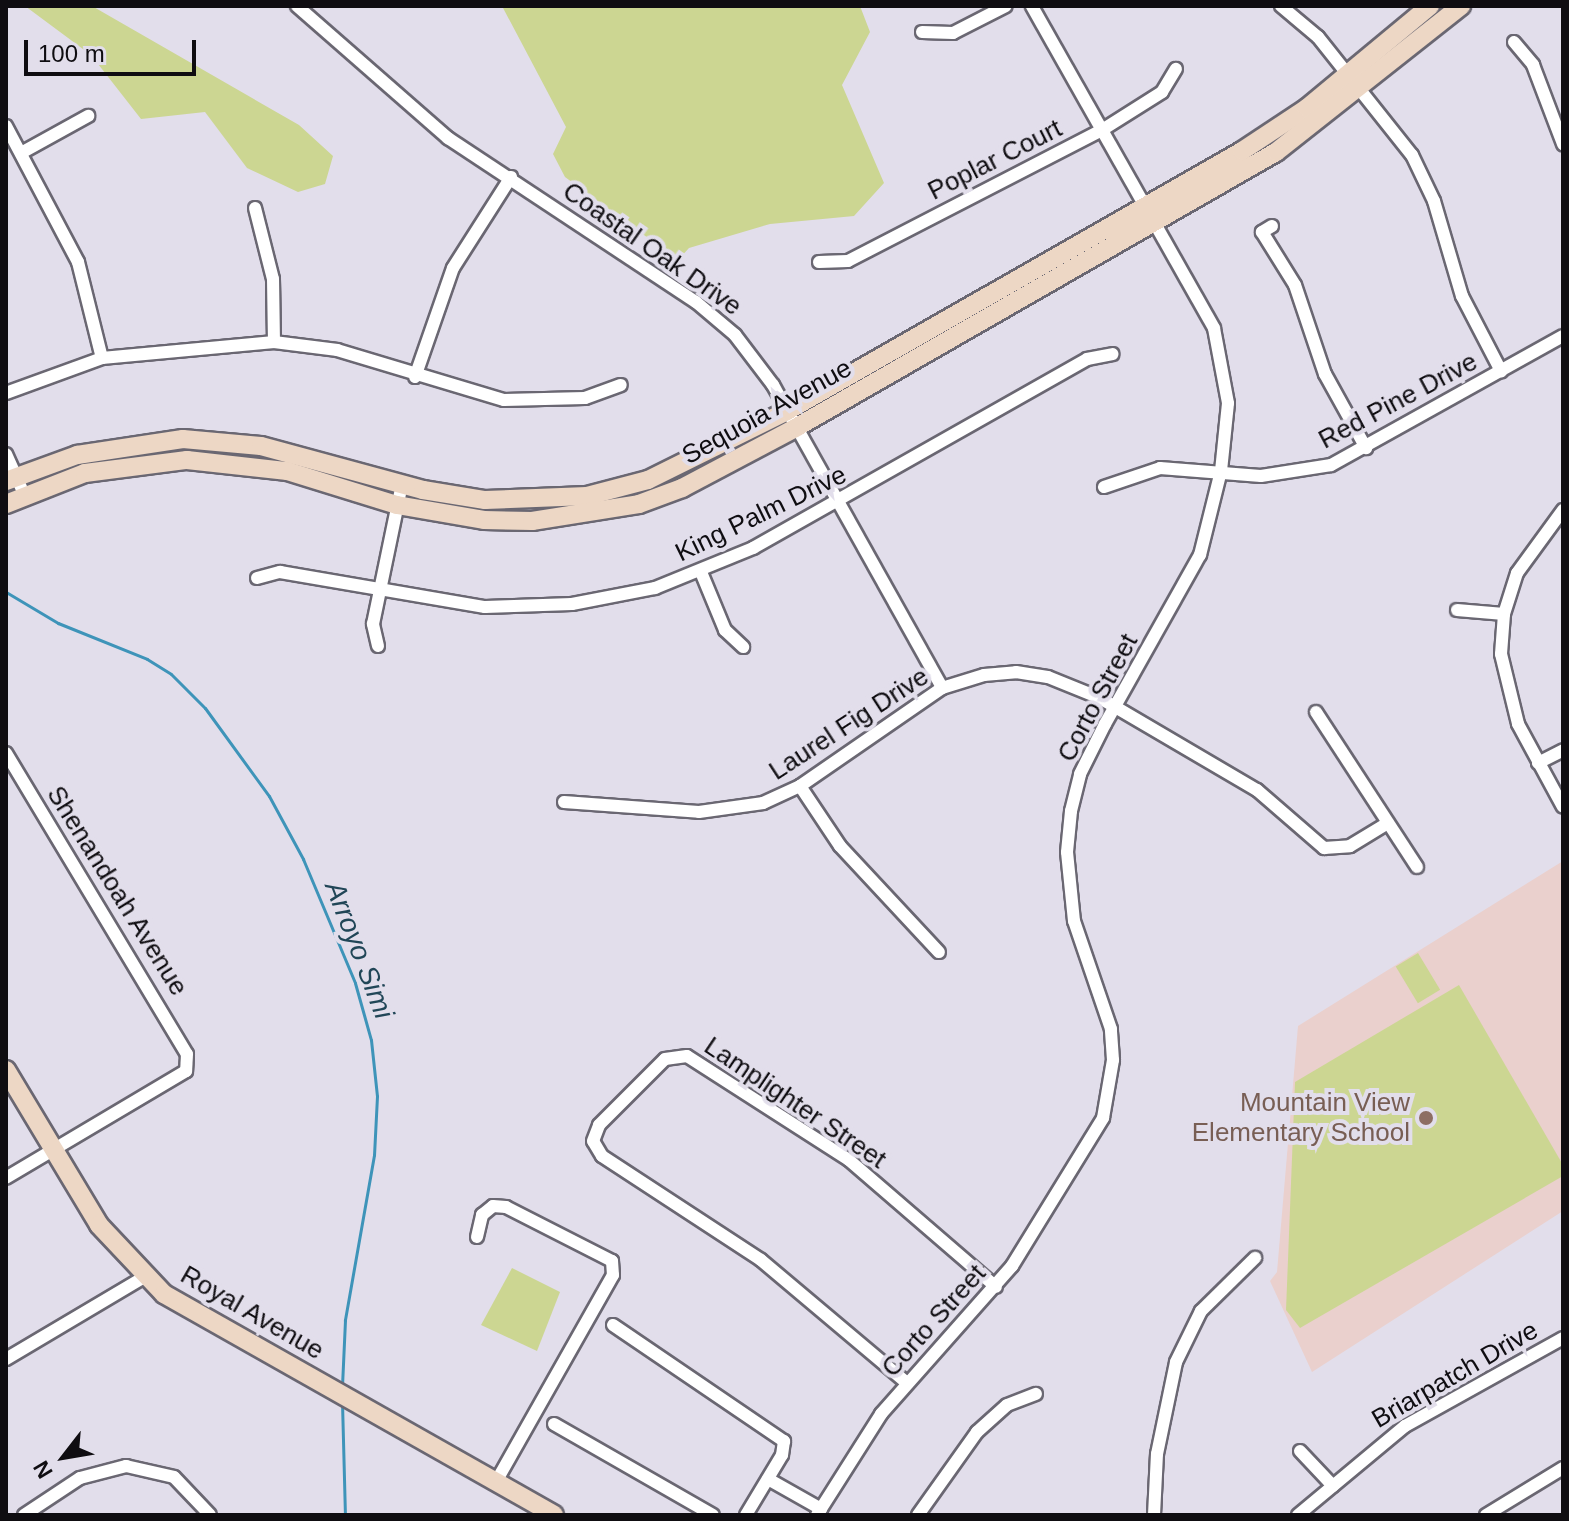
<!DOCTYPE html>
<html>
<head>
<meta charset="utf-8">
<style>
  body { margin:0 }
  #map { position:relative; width:1569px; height:1521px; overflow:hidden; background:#e2deeb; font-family:Arial,sans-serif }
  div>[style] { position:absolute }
  .education>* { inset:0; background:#ead0cd }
  .green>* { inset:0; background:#ccd692; transform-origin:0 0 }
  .stream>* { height:3px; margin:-1.5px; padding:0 1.5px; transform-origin:1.5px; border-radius:1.5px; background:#3e94b9 }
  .roads { filter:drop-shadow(2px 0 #6a6772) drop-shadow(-2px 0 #6a6772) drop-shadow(0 2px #6a6772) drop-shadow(0 -2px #6a6772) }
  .street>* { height:12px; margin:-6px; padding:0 6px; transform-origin:6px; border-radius:6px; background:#fff }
  .secondary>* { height:18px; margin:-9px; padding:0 9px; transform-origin:9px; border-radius:9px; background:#edd7c5 }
  .dots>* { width:22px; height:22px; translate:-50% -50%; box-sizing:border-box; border:4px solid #e2deeb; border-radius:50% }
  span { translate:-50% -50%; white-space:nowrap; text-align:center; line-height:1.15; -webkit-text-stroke:8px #e2deeb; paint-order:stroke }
  .street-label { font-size:26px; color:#0f0d11 }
  .education-label { font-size:26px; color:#785e54 }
  .right { translate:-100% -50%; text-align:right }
  .water-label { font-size:28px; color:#214657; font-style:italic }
  .frame { position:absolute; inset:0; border:8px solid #0f0d11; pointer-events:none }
  .north { position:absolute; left:24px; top:1417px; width:80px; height:80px; -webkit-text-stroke:6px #e2deeb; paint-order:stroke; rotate:239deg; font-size:22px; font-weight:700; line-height:32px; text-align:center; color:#0f0d11 }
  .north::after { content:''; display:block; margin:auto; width:28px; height:36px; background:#0f0d11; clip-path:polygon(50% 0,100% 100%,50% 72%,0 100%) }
  .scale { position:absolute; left:24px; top:40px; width:172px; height:36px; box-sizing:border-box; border:4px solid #0f0d11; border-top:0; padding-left:10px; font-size:24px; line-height:28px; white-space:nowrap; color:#0f0d11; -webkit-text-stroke:6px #e2deeb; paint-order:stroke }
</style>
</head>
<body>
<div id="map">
  <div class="education">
    <i style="clip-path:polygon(1563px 861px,1563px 1211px,1312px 1372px,1270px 1281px,1277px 1272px,1298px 1026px)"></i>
  </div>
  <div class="green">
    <i style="clip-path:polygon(25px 6px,92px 6px,299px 125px,333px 156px,325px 184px,298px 192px,247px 168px,205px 112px,141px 119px,91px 55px)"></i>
    <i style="clip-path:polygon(502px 6px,860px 6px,870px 32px,842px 85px,884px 183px,854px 216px,770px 224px,689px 248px,678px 260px,565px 177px,553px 154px,566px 127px)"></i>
    <i style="left:1418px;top:953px;width:43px;height:26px;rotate:59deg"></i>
    <i style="clip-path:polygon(1459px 985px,1563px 1165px,1563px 1176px,1300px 1328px,1286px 1310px,1295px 1082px)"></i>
    <i style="clip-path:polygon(512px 1268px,560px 1292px,537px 1351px,481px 1325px)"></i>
  </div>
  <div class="stream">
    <i style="left:6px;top:592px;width:61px;rotate:30.8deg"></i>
    <i style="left:58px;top:623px;width:96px;rotate:22deg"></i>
    <i style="left:147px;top:659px;width:28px;rotate:32deg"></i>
    <i style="left:171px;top:674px;width:48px;rotate:45deg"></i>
    <i style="left:205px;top:708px;width:109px;rotate:54deg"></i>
    <i style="left:269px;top:796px;width:72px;rotate:61.6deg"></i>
    <i style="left:303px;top:859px;width:134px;rotate:67.2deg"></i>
    <i style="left:355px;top:983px;width:59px;rotate:74.3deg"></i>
    <i style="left:371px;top:1040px;width:56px;rotate:83.9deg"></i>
    <i style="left:377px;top:1096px;width:59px;rotate:92.9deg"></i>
    <i style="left:374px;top:1155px;width:168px;rotate:100deg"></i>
    <i style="left:345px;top:1320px;width:66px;rotate:92.6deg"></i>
    <i style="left:342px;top:1402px;width:113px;rotate:88.5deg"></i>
  </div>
  <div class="roads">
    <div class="street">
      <i style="left:297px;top:6px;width:201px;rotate:41.2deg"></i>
      <i style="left:448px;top:138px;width:297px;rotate:33.5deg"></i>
      <i style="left:696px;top:302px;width:51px;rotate:40.2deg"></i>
      <i style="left:735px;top:335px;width:63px;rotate:52.8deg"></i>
      <i style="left:773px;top:385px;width:347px;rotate:60.8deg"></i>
      <i style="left:1281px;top:6px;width:48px;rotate:40deg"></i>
      <i style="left:1318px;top:37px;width:151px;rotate:51.5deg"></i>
      <i style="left:1412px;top:155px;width:51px;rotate:64.4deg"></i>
      <i style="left:1434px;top:201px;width:99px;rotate:73.6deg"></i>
      <i style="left:1462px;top:296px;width:85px;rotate:62.5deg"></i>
      <i style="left:922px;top:32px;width:31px;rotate:2deg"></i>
      <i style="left:953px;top:33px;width:59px;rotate:-27deg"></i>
      <i style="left:1514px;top:42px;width:30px;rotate:50deg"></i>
      <i style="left:1533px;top:65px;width:85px;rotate:69.2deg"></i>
      <i style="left:6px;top:126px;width:154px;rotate:62.1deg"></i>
      <i style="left:78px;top:262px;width:99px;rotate:76deg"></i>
      <i style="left:21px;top:153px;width:77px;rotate:-28.9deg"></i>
      <i style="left:255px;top:208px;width:73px;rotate:75.8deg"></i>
      <i style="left:273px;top:279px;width:63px;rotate:89.1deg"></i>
      <i style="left:1272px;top:226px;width:12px;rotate:149deg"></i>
      <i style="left:1262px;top:232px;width:62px;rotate:58.1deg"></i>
      <i style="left:1295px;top:285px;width:94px;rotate:71.4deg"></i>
      <i style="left:1325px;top:374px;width:85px;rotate:61deg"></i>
      <i style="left:819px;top:262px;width:29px;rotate:-2deg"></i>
      <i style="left:848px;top:261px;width:286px;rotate:-27.3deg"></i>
      <i style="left:1102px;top:130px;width:71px;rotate:-32.3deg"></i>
      <i style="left:1162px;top:92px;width:27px;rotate:-59deg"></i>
      <i style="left:415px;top:377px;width:115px;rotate:-70.8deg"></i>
      <i style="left:453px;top:268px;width:108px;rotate:-57.5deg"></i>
      <i style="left:6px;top:393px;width:102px;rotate:-20deg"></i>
      <i style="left:102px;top:358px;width:173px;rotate:-5.3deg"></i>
      <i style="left:274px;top:342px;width:64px;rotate:7.2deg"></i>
      <i style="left:337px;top:350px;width:174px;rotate:16.7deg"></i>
      <i style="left:504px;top:400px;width:81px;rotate:-1.4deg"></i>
      <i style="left:585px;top:398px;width:38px;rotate:-20deg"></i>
      <i style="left:6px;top:454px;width:44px;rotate:65.8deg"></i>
      <i style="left:1104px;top:487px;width:59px;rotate:-18.7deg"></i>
      <i style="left:1160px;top:468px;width:101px;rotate:4.5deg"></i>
      <i style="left:1261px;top:476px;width:71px;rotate:-8.9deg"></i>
      <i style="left:1331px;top:465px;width:265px;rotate:-29.1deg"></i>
      <i style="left:1563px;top:510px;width:78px;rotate:126.1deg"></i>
      <i style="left:1517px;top:573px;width:43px;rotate:107.6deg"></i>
      <i style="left:1504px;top:614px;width:40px;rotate:94.3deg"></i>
      <i style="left:1501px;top:654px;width:72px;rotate:76.3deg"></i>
      <i style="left:1518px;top:724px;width:94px;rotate:61.5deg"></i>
      <i style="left:701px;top:572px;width:63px;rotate:67.5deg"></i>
      <i style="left:725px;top:630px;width:25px;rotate:43deg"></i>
      <i style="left:257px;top:578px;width:24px;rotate:-15deg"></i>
      <i style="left:280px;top:572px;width:208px;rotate:9.7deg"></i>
      <i style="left:485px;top:607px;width:87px;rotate:-2deg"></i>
      <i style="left:572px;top:604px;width:85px;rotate:-10.9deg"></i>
      <i style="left:655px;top:588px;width:106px;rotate:-22.2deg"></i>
      <i style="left:753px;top:548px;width:384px;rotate:-29.5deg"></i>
      <i style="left:1087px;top:359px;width:26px;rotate:-11deg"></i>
      <i style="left:1457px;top:610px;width:47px;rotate:4.9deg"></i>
      <i style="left:378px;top:646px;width:23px;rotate:-103deg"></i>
      <i style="left:373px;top:624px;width:143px;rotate:-78.3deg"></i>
      <i style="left:1316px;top:712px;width:185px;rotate:56.9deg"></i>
      <i style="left:6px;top:753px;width:351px;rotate:59deg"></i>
      <i style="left:187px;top:1054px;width:17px;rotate:93deg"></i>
      <i style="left:186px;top:1071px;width:209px;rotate:149.3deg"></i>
      <i style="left:1538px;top:763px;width:28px;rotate:-27deg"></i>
      <i style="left:800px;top:786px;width:72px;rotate:56.3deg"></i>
      <i style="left:840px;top:846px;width:145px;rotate:47deg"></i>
      <i style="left:564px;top:802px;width:135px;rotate:4.2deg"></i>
      <i style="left:699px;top:812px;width:65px;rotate:-8deg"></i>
      <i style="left:763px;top:803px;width:41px;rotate:-24.7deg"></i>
      <i style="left:800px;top:786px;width:173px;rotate:-34.6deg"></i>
      <i style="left:942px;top:688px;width:44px;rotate:-17.2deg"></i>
      <i style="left:984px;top:675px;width:32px;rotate:-5deg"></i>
      <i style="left:1016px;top:672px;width:32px;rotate:9deg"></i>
      <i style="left:1048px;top:677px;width:56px;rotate:22deg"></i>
      <i style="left:1100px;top:698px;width:182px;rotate:30.4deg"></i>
      <i style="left:1257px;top:790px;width:89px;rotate:40.9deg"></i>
      <i style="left:1324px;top:848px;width:26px;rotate:-4deg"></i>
      <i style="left:1350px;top:846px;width:44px;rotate:-31.2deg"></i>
      <i style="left:477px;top:1237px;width:23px;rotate:-77deg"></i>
      <i style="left:482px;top:1215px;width:14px;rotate:-39deg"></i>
      <i style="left:493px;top:1206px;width:13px;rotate:4deg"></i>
      <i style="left:506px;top:1207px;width:119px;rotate:27deg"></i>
      <i style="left:612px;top:1261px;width:14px;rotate:86deg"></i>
      <i style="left:613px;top:1275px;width:238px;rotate:119.5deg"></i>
      <i style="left:613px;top:1325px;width:207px;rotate:34.2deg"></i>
      <i style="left:784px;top:1441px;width:14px;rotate:98deg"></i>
      <i style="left:782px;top:1455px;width:70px;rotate:121deg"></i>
      <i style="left:6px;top:1359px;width:161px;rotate:-30.7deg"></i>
      <i style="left:907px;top:1383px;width:191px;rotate:-139.9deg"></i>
      <i style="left:761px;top:1260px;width:190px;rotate:-146.8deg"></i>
      <i style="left:602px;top:1156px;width:17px;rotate:-121deg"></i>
      <i style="left:593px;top:1141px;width:17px;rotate:-69deg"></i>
      <i style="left:599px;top:1125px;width:93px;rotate:-45deg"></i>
      <i style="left:665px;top:1059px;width:22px;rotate:-8deg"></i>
      <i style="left:687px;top:1056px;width:193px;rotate:32.7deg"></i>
      <i style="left:849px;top:1160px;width:194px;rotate:40.8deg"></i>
      <i style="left:554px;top:1424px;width:183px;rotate:29.8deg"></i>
      <i style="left:1300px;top:1451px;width:48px;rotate:46.7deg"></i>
      <i style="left:768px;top:1479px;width:61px;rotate:29.5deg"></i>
      <i style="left:24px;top:1515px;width:67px;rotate:-33.5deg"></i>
      <i style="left:80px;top:1478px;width:48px;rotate:-14.6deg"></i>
      <i style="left:126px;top:1466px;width:49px;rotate:12.9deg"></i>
      <i style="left:174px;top:1477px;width:52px;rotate:46.5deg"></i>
      <i style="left:817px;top:1515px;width:120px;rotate:-57.6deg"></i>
      <i style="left:881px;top:1414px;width:198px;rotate:-48.5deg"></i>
      <i style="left:1012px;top:1266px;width:174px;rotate:-58.4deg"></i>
      <i style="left:1103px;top:1118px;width:59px;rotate:-80.2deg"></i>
      <i style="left:1113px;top:1060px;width:31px;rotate:-94deg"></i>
      <i style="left:1111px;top:1029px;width:114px;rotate:-108.9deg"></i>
      <i style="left:1074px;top:921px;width:69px;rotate:-95.8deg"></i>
      <i style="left:1067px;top:852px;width:41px;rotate:-84.4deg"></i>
      <i style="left:1071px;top:811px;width:38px;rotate:-76deg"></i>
      <i style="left:1080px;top:774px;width:56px;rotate:-63.4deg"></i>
      <i style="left:1105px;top:724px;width:194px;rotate:-60.7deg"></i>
      <i style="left:1200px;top:555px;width:87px;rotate:-76deg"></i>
      <i style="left:1221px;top:471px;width:68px;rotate:-84.1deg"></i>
      <i style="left:1228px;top:403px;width:76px;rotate:-100.6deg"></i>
      <i style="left:1214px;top:328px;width:370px;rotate:-119.5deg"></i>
      <i style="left:918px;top:1515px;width:102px;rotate:-54.6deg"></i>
      <i style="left:977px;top:1432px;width:40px;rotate:-42deg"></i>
      <i style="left:1007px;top:1405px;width:31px;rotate:-21deg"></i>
      <i style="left:1154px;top:1515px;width:61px;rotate:-87.2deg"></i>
      <i style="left:1157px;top:1454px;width:94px;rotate:-78.3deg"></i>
      <i style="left:1176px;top:1362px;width:57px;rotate:-63.9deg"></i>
      <i style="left:1201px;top:1311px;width:76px;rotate:-44.5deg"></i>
      <i style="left:1298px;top:1515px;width:139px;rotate:-39.8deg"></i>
      <i style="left:1405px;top:1426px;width:181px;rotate:-29.1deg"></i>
      <i style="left:1486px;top:1515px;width:90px;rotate:-31.4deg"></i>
    </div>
    <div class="secondary">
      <i style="left:6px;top:481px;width:76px;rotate:-20.1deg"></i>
      <i style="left:77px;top:455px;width:107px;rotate:-8.6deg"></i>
      <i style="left:183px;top:439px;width:78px;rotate:5.1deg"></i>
      <i style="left:261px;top:446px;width:168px;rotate:15.2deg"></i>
      <i style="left:423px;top:490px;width:63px;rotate:9.2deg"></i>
      <i style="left:485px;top:500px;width:102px;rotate:-2.2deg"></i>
      <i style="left:587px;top:496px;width:63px;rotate:-14.7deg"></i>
      <i style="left:648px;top:480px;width:155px;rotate:-26.4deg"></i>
      <i style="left:787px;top:411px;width:524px;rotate:-29.74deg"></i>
      <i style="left:1242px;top:151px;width:78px;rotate:-33.5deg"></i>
      <i style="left:1307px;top:108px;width:160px;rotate:-39.7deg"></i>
      <i style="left:6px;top:504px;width:85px;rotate:-21.4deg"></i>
      <i style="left:85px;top:473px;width:103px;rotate:-7.3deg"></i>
      <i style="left:187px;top:460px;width:101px;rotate:6.3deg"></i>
      <i style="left:287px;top:471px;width:115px;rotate:17.2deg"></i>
      <i style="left:397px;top:505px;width:88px;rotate:9.8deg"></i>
      <i style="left:484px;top:520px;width:48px;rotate:1.2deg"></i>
      <i style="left:532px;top:521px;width:108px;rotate:-9deg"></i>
      <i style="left:639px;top:504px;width:46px;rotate:-20.4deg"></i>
      <i style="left:682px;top:488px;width:130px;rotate:-27.9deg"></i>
      <i style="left:797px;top:427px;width:552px;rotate:-29.86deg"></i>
      <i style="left:1276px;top:152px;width:236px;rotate:-38.3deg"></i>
      <i style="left:6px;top:1070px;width:181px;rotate:59deg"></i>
      <i style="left:99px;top:1225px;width:95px;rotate:46.7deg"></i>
      <i style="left:164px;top:1294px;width:448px;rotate:29.5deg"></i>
    </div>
  </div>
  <div class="dots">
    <i style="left:1426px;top:1118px;background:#8d6e63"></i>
  </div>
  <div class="street-label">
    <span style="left:995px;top:160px;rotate:-27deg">Poplar Court</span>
    <span style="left:652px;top:249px;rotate:35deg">Coastal Oak Drive</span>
    <span style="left:1398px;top:401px;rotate:-28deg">Red Pine Drive</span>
    <span style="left:767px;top:412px;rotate:-29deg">Sequoia Avenue</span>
    <span style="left:761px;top:514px;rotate:-26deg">King Palm Drive</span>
    <span style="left:1098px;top:698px;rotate:-62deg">Corto Street</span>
    <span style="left:849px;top:724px;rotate:-33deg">Laurel Fig Drive</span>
    <span style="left:117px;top:891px;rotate:58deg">Shenandoah Avenue</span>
    <span style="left:795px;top:1103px;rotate:34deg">Lamplighter Street</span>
    <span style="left:252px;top:1313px;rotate:30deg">Royal Avenue</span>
    <span style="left:934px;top:1321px;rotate:-48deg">Corto Street</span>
    <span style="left:1455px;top:1375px;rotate:-30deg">Briarpatch Drive</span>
  </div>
  <div class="education-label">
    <span class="right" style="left:1410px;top:1118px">Mountain View<br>Elementary School</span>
  </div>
  <div class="water-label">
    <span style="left:359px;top:950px;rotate:69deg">Arroyo Simi</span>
  </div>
  <div class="frame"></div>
  <div class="north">N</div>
  <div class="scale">100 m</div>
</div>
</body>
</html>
